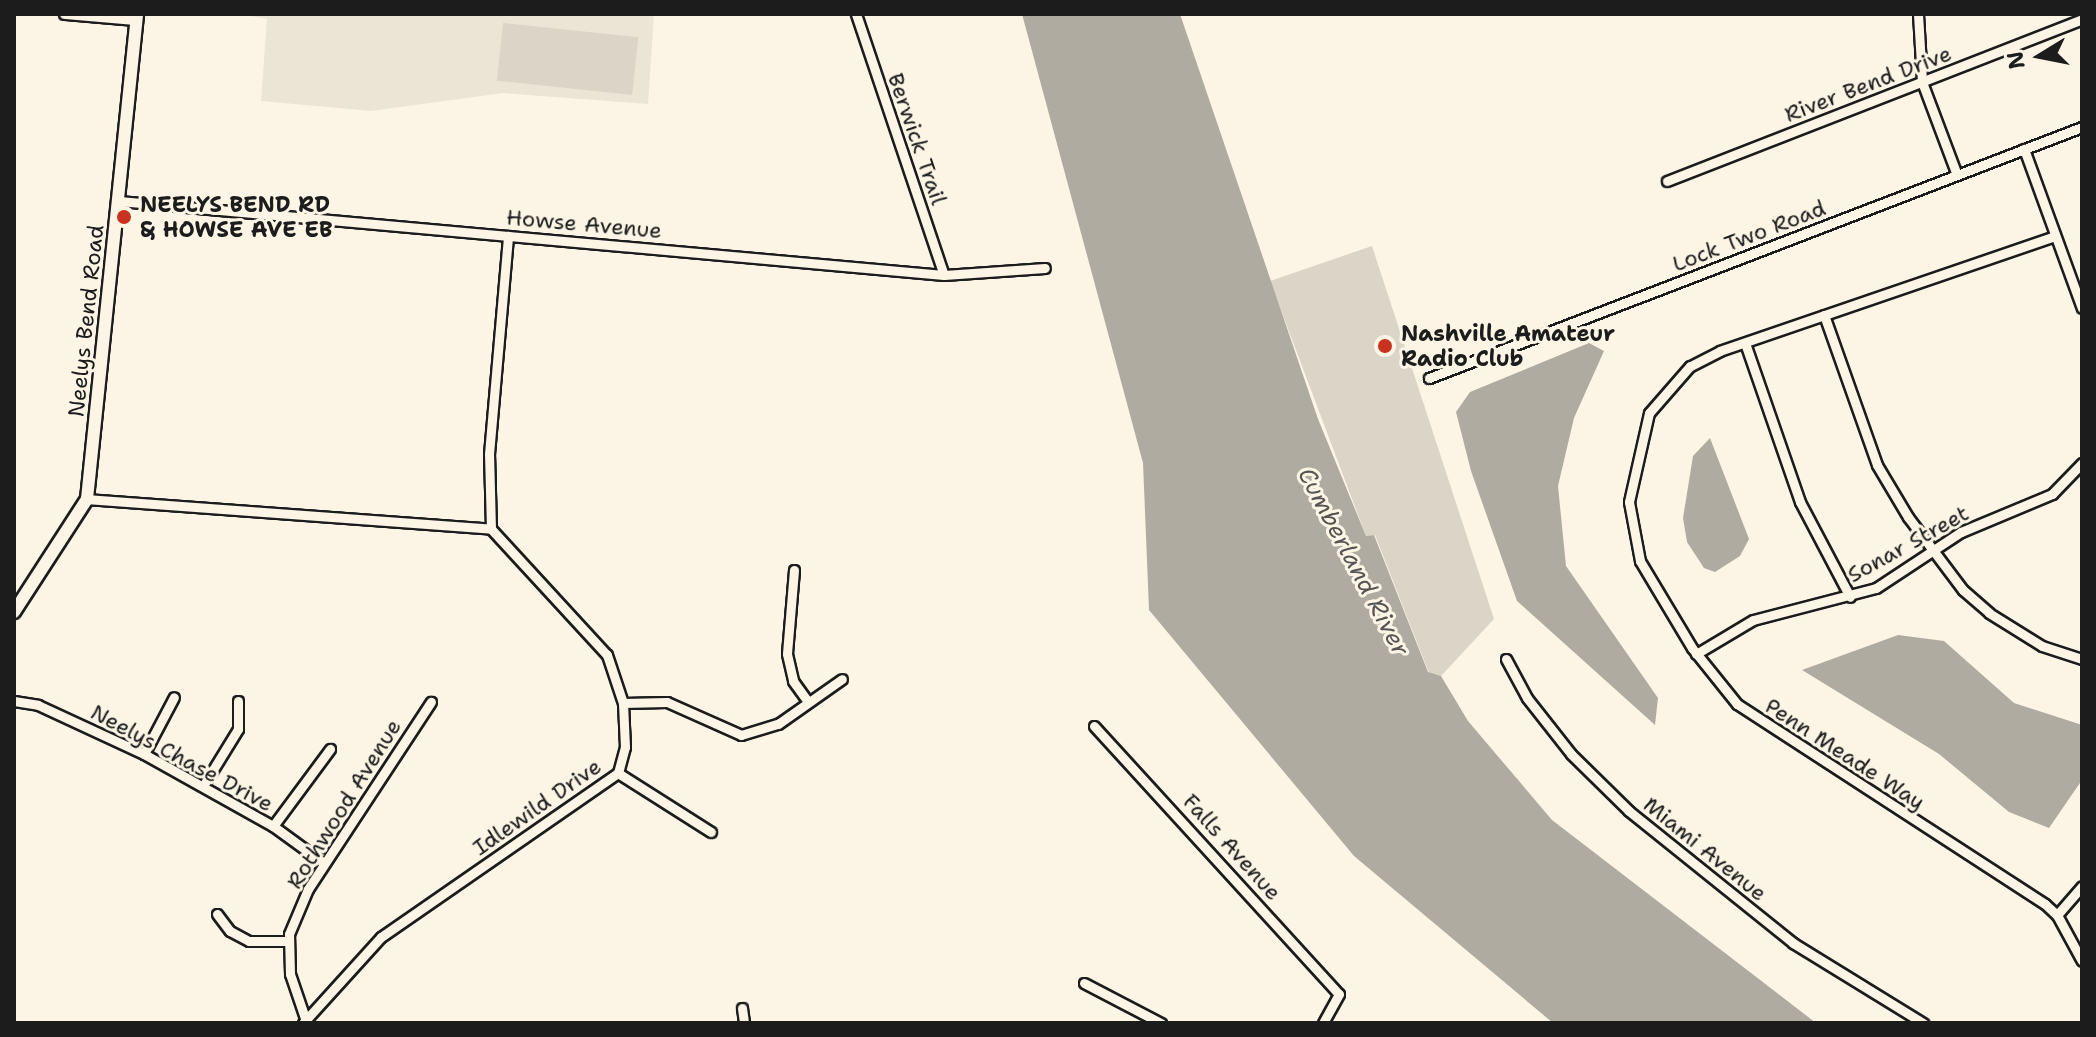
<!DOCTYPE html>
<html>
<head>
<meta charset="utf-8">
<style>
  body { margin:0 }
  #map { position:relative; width:2096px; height:1037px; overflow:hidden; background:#fcf5e5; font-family:"Shantell Sans",sans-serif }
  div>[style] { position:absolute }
  .built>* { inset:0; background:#ebe5d6 }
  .green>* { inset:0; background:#dbd5c8; transform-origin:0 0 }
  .water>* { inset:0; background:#b0aba1 }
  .roads { filter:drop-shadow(2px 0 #1c1c1c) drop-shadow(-2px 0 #1c1c1c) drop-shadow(0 2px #1c1c1c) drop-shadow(0 -2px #1c1c1c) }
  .street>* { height:9px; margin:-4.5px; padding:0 4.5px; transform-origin:4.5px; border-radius:4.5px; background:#fcf5e5 }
  .secondary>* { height:12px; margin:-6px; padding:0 6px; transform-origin:6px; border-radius:6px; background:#fcf5e5 }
  .dots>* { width:22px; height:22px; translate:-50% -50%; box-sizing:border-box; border:4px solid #fcf5e5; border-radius:50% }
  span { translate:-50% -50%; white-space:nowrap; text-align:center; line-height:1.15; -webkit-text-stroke:6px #fcf5e5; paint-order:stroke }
  .street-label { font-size:22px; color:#1c1c1c }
  .poi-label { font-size:22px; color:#1c1c1c; font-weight:700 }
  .left { translate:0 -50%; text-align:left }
  .water-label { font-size:24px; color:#575551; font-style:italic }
  .frame { position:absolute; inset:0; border:16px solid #1c1c1c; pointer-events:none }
  .north { position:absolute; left:2000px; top:16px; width:80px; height:80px; -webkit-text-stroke:6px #fcf5e5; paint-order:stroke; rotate:260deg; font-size:22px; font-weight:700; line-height:32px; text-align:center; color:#1c1c1c }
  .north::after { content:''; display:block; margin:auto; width:28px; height:36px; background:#1c1c1c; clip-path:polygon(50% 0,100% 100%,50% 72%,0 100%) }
</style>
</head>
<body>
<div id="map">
  <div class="built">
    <i style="clip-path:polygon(241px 14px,654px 14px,648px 104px,503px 93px,371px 111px,261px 101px,267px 19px)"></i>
  </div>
  <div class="green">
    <i style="left:503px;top:23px;width:136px;height:58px;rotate:6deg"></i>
    <i style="clip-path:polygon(1372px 246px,1494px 619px,1441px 676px,1429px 673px,1375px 535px,1366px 536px,1270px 281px)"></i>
  </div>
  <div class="water">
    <i style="clip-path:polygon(1022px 14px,1180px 14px,1318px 419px,1366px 536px,1374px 535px,1428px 672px,1441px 676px,1468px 721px,1552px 820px,1816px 1023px,1553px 1023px,1354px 856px,1149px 610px,1143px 463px)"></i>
    <i style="clip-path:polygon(1589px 343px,1604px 351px,1574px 418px,1558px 486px,1566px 566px,1658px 698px,1655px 725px,1517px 601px,1471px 471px,1456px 412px,1470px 392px)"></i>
    <i style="clip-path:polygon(1710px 438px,1749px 539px,1740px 556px,1715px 572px,1704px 568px,1687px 542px,1683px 518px,1693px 456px)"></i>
    <i style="clip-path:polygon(1898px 635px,1944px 641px,2014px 703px,2082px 725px,2082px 780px,2049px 828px,2009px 812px,1939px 754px,1802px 670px)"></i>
  </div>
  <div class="roads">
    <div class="street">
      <i style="left:64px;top:14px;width:72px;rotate:4.8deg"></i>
      <i style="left:856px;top:14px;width:275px;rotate:71.4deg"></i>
      <i style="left:1918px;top:14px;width:68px;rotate:86.6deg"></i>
      <i style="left:1922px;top:82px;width:99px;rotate:69.4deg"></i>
      <i style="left:2024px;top:149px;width:169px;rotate:70deg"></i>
      <i style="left:1667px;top:181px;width:445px;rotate:-21.3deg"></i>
      <i style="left:119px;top:201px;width:828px;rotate:5.13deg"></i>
      <i style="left:944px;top:275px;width:101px;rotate:-4deg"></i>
      <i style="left:2055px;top:236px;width:354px;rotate:161.1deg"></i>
      <i style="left:1720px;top:351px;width:34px;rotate:153deg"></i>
      <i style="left:1690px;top:366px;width:62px;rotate:131.1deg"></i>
      <i style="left:1649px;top:413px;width:91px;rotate:102.7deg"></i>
      <i style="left:1629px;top:502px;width:60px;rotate:79.4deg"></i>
      <i style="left:1640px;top:561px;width:101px;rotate:59.1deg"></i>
      <i style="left:1692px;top:648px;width:72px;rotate:51.2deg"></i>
      <i style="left:1737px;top:704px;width:367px;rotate:33deg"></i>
      <i style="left:2045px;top:904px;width:16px;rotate:43deg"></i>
      <i style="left:2057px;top:915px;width:52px;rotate:61.5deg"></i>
      <i style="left:1824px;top:315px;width:159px;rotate:70.5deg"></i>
      <i style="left:1877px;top:465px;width:61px;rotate:59.2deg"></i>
      <i style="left:1908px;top:517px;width:91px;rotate:53deg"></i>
      <i style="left:1963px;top:590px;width:35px;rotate:41deg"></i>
      <i style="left:1989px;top:613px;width:62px;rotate:31.9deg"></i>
      <i style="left:2042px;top:646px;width:42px;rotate:18deg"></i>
      <i style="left:1745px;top:343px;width:168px;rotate:70.9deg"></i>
      <i style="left:1800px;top:502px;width:107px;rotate:62.2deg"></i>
      <i style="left:1429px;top:378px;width:700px;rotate:-21.03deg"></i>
      <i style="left:87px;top:499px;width:405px;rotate:4.2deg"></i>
      <i style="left:491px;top:529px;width:75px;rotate:-91.5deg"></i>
      <i style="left:489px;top:454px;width:219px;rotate:-85deg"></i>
      <i style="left:794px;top:570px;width:84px;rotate:94.8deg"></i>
      <i style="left:787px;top:654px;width:28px;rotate:77deg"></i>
      <i style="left:793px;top:681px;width:26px;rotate:54deg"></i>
      <i style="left:1696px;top:654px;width:66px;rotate:-30.8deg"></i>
      <i style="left:1753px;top:620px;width:127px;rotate:-14.6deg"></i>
      <i style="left:1876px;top:588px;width:102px;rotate:-33.4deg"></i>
      <i style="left:1961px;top:532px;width:99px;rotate:-22.7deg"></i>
      <i style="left:2052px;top:494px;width:43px;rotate:-45.9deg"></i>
      <i style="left:1506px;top:659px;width:44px;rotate:61.7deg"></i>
      <i style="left:1527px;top:698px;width:71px;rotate:51.8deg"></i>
      <i style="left:1571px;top:754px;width:81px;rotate:44.5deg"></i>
      <i style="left:1629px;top:811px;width:211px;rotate:38.8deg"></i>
      <i style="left:1793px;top:943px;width:153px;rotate:31.6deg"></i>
      <i style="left:14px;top:701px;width:24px;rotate:9deg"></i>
      <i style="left:38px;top:705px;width:117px;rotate:24.8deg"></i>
      <i style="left:144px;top:754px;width:148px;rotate:29.2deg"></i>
      <i style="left:273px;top:826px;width:63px;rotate:36deg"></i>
      <i style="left:623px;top:703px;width:44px;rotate:-1.3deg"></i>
      <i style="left:667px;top:702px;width:81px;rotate:24deg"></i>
      <i style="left:741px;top:735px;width:39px;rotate:-17deg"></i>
      <i style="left:778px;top:724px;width:78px;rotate:-35.1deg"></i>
      <i style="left:1094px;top:726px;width:363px;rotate:47.6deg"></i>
      <i style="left:1339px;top:994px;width:33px;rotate:119deg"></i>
      <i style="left:144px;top:754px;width:64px;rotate:-62.2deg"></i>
      <i style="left:618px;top:773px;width:110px;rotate:32.4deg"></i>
      <i style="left:203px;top:786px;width:67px;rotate:-58.4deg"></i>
      <i style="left:238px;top:729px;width:28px;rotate:-90deg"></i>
      <i style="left:273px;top:826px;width:96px;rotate:-53.5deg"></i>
      <i style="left:217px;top:914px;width:21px;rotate:53deg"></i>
      <i style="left:230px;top:931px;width:21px;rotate:28deg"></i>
      <i style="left:249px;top:941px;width:40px"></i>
      <i style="left:2057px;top:915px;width:38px;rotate:-49deg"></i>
      <i style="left:1084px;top:983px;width:87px;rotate:27.5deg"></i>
      <i style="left:742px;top:1008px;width:15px;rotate:82deg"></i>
      <i style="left:306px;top:1021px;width:50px;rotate:-108.8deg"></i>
      <i style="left:290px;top:974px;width:40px;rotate:-91.4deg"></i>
      <i style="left:289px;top:934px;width:49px;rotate:-67.1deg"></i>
      <i style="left:308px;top:889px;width:224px;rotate:-56.7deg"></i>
      <i style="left:303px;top:1023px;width:116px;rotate:-47.8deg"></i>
      <i style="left:381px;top:937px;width:288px;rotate:-34.7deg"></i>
      <i style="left:618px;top:773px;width:27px;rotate:-75deg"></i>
      <i style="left:625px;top:747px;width:44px;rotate:-92.6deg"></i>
      <i style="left:623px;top:703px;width:51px;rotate:-108.4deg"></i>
      <i style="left:607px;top:655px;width:171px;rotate:-132.6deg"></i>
    </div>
    <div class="secondary">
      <i style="left:14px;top:612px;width:135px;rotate:-57.1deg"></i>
      <i style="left:87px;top:499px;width:488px;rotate:-84.1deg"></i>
    </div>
  </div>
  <div class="dots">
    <i style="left:124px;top:217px;background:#c8321e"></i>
    <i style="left:1385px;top:346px;background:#c8321e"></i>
  </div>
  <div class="street-label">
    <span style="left:1868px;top:84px;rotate:-21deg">River Bend Drive</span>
    <span style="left:917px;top:139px;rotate:71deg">Berwick Trail</span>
    <span style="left:584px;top:224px;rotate:5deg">Howse Avenue</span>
    <span style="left:1749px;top:236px;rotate:-21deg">Lock Two Road</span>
    <span style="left:86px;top:321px;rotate:-84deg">Neelys Bend Road</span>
    <span style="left:1908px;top:544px;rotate:-29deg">Sonar Street</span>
    <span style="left:1845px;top:754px;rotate:33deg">Penn Meade Way</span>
    <span style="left:182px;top:758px;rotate:28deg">Neelys Chase Drive</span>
    <span style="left:344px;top:804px;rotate:-58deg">Rothwood Avenue</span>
    <span style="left:537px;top:807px;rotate:-35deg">Idlewild Drive</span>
    <span style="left:1232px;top:847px;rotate:48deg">Falls Avenue</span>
    <span style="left:1705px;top:849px;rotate:39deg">Miami Avenue</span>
  </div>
  <div class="poi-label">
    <span class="left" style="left:140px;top:217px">NEELYS BEND RD<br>&amp; HOWSE AVE EB</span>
    <span class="left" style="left:1401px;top:346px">Nashville Amateur<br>Radio Club</span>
  </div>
  <div class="water-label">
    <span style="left:1353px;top:562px;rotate:62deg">Cumberland River</span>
  </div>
  <div class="frame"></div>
  <div class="north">N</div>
</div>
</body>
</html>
